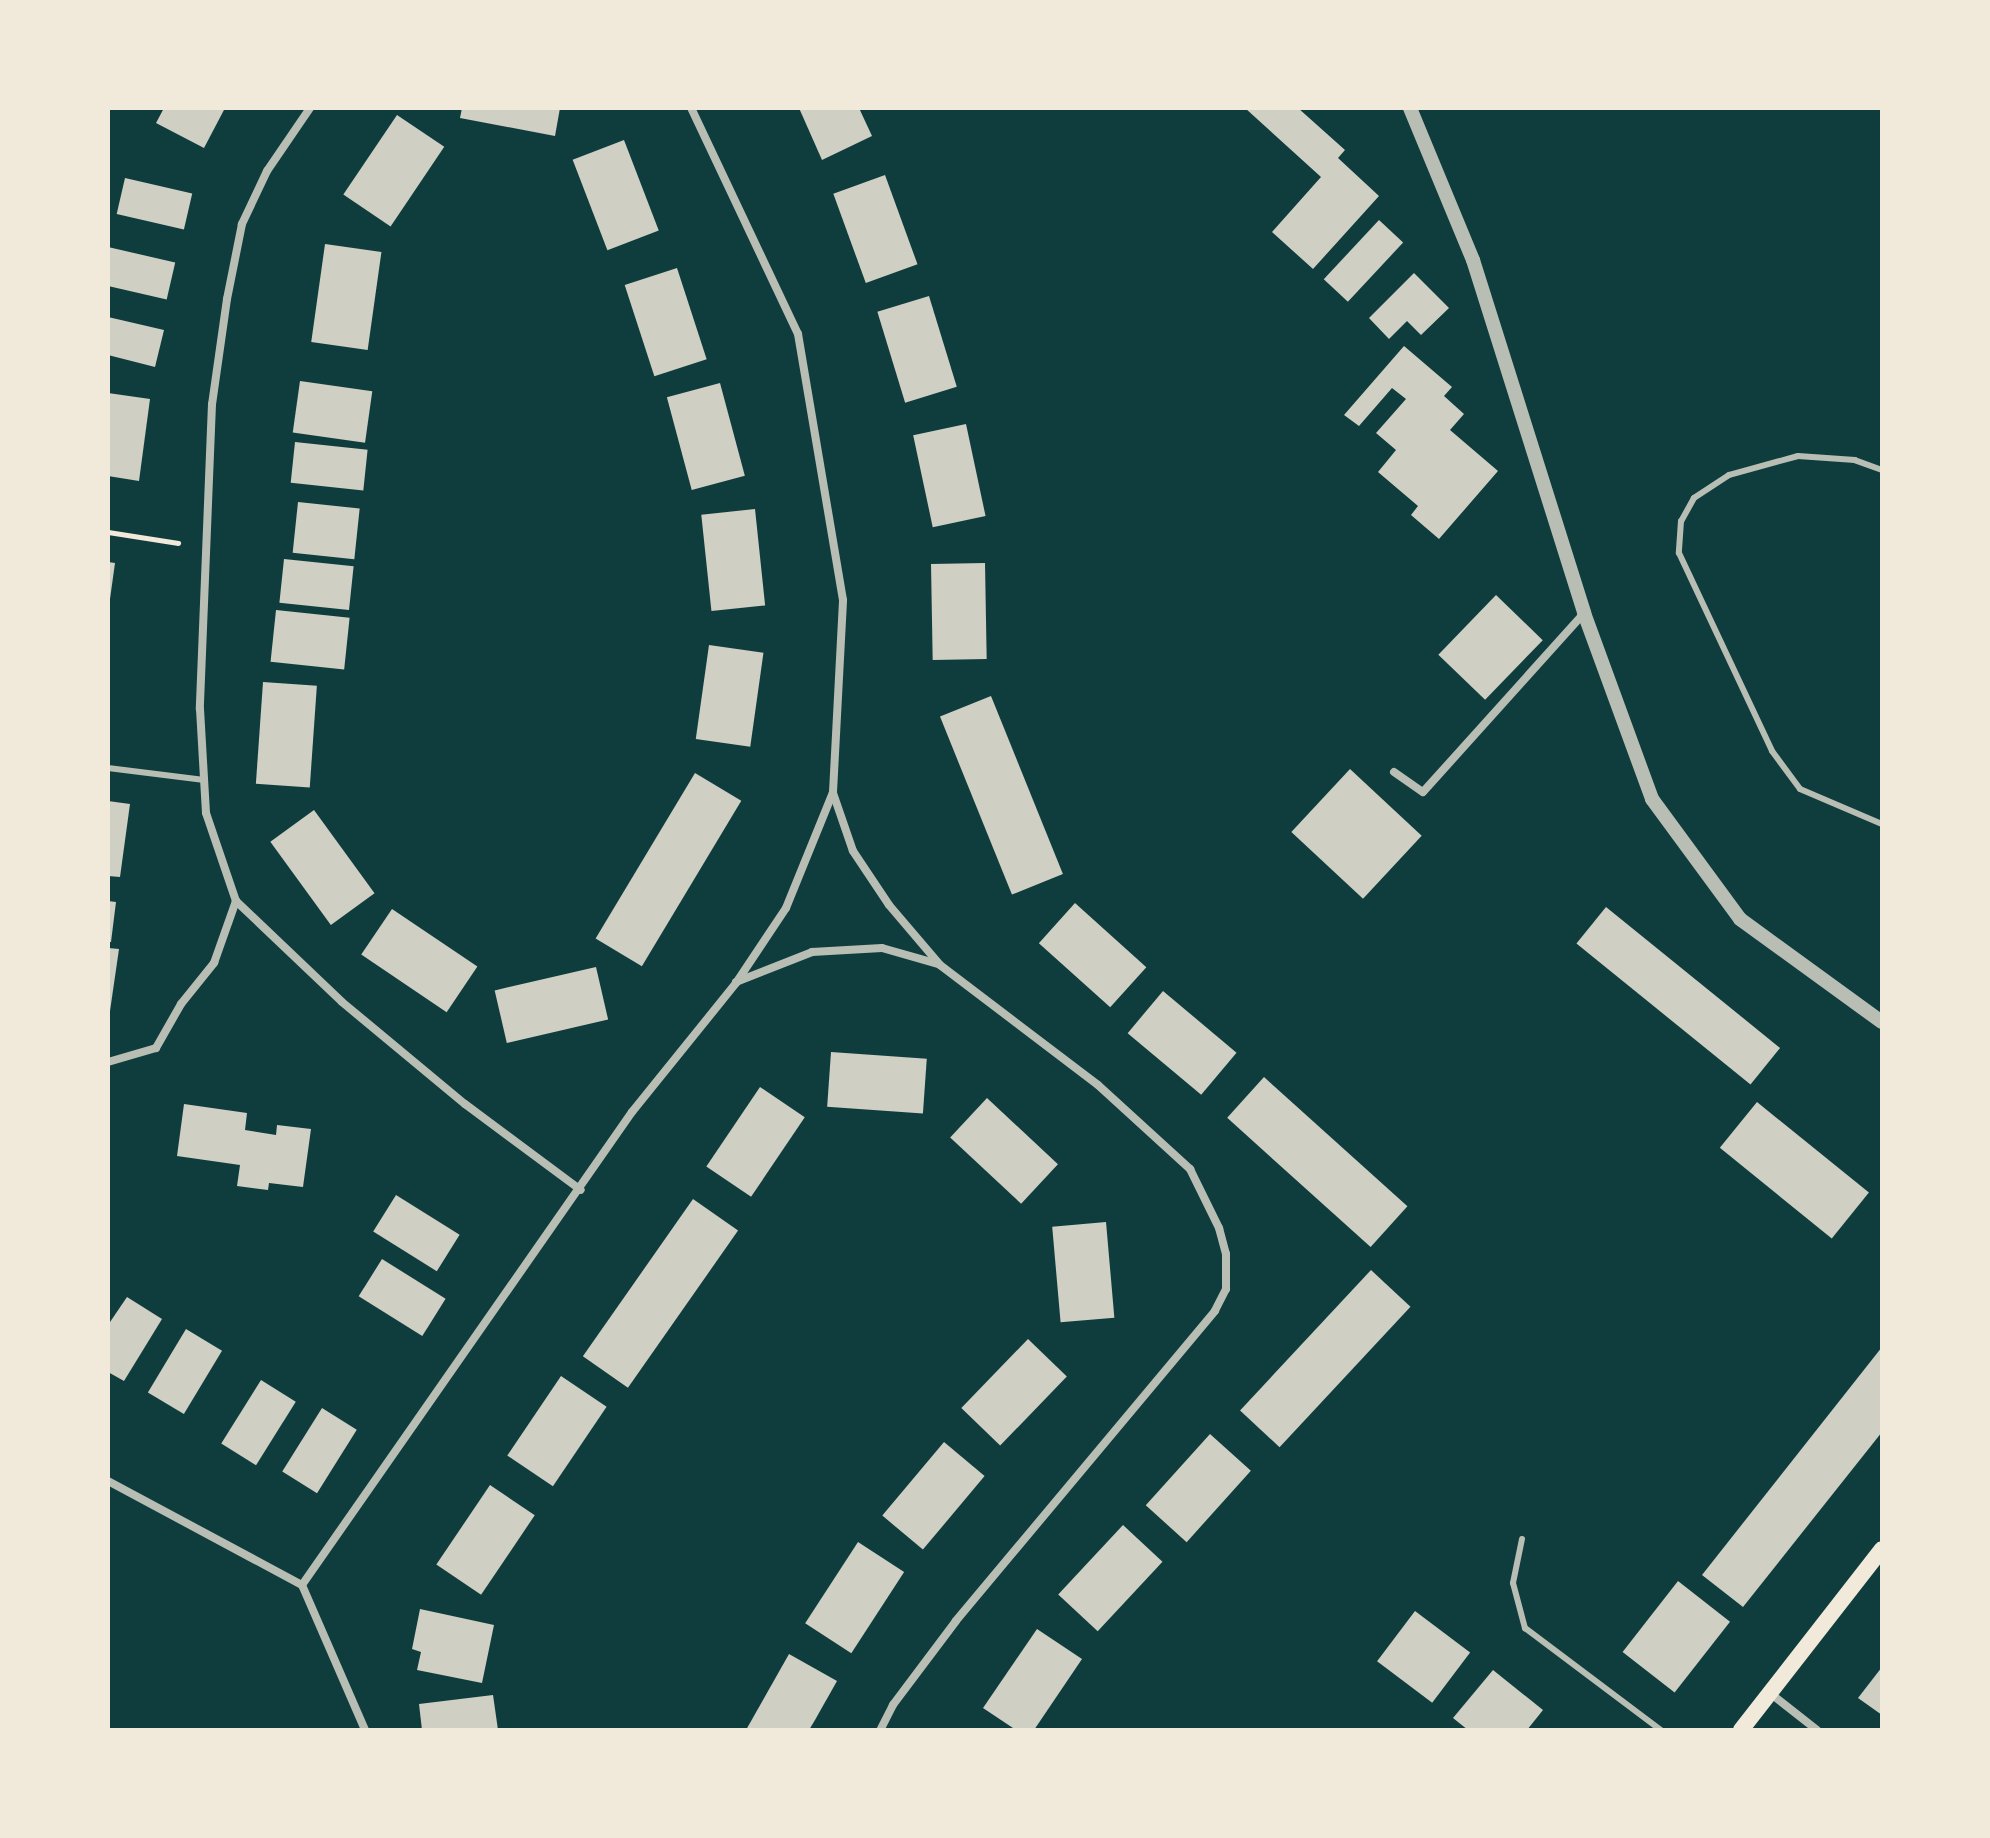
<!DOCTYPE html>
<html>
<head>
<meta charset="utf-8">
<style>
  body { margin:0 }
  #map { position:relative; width:1990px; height:1838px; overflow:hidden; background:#0f3d3e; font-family:"Alegreya Sans",sans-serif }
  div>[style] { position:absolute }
  .building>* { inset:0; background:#cfcfc3; transform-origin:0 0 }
  .path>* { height:5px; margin:-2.5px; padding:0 2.5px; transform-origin:2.5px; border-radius:2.5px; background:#f1e9da }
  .service>* { height:6px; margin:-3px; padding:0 3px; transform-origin:3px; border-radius:3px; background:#b8beb3 }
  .minor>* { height:8px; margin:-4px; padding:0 4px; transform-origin:4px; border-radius:4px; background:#b8beb3 }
  .tertiary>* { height:14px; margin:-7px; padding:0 7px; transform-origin:7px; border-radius:7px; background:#b8beb3 }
  .secondary>* { height:16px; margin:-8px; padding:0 8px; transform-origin:8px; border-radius:8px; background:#f1e9da }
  span { translate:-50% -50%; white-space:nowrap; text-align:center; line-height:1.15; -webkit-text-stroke:8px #f1e9da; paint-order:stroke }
  .frame { position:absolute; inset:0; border:110px solid #f1e9da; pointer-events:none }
</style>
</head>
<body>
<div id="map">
  <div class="building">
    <i style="clip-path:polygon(164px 108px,225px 108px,204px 148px,156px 123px)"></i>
    <i style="clip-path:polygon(462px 108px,560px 108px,555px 136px,460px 118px)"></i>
    <i style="clip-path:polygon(799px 108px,859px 108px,872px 136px,822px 160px)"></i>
    <i style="clip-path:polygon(1245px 108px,1298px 108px,1345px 150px,1338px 158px,1379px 196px,1313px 269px,1272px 232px,1321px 177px)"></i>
    <i style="left:397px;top:115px;width:57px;height:96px;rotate:34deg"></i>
    <i style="left:624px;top:140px;width:97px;height:55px;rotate:69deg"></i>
    <i style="left:885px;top:175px;width:95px;height:55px;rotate:70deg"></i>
    <i style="left:125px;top:178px;width:69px;height:37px;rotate:13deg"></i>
    <i style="left:1379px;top:220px;width:33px;height:81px;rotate:43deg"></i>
    <i style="left:325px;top:244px;width:57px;height:99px;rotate:8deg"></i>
    <i style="left:108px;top:247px;width:69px;height:38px;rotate:13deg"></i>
    <i style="left:677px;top:268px;width:96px;height:55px;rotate:72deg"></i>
    <i style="clip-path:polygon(1414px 273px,1449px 308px,1421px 335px,1407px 321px,1389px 339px,1369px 318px)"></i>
    <i style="left:929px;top:296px;width:95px;height:54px;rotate:73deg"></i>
    <i style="clip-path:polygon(108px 317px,164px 330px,155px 367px,108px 355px)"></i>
    <i style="clip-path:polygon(1404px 346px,1452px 387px,1444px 396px,1464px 414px,1450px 430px,1498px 471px,1439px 539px,1411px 515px,1418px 506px,1378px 472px,1396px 450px,1376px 433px,1406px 399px,1392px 388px,1359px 426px,1344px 415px)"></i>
    <i style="left:300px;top:381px;width:73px;height:52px;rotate:8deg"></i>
    <i style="left:720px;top:383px;width:96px;height:55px;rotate:75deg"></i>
    <i style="clip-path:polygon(108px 393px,150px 399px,139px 481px,108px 476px)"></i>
    <i style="left:966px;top:424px;width:94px;height:54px;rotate:78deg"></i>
    <i style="left:295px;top:442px;width:73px;height:41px;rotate:6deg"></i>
    <i style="left:298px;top:502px;width:62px;height:51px;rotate:6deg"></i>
    <i style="left:755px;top:509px;width:97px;height:54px;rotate:84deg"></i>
    <i style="left:284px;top:559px;width:70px;height:44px;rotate:6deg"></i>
    <i style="clip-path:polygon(108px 562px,115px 563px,110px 599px,108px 599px)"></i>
    <i style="left:985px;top:563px;width:96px;height:54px;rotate:89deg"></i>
    <i style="left:1496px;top:595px;width:65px;height:83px;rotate:44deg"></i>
    <i style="left:276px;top:610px;width:74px;height:52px;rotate:6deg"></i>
    <i style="left:709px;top:645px;width:55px;height:95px;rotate:8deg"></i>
    <i style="left:263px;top:682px;width:54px;height:102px;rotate:4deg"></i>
    <i style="left:991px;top:696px;width:192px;height:55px;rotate:68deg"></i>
    <i style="left:1350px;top:769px;width:98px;height:86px;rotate:43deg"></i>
    <i style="left:695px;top:773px;width:54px;height:193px;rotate:31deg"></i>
    <i style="clip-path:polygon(108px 801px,130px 804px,120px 877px,108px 876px)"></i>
    <i style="left:314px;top:810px;width:103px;height:54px;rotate:54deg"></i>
    <i style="clip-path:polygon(108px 901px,116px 902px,111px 942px,108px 942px)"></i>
    <i style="left:1075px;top:903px;width:96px;height:54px;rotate:42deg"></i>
    <i style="left:1606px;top:907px;width:224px;height:47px;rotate:39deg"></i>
    <i style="left:392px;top:909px;width:103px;height:55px;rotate:34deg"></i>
    <i style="clip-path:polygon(108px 948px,119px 949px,110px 1011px,108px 1011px)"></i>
    <i style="left:596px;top:967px;width:54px;height:104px;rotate:77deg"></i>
    <i style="left:1163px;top:991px;width:96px;height:55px;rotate:40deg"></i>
    <i style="left:831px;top:1052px;width:96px;height:55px;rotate:4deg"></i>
    <i style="left:1264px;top:1077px;width:193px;height:55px;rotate:42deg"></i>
    <i style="left:760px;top:1087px;width:54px;height:96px;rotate:34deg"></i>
    <i style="left:987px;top:1098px;width:97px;height:54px;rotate:43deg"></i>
    <i style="left:1757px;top:1102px;width:144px;height:59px;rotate:39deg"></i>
    <i style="clip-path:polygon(184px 1104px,247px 1113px,245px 1130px,276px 1135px,277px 1125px,311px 1129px,303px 1187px,269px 1183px,268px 1190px,237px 1186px,240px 1165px,177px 1156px)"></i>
    <i style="left:396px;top:1195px;width:75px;height:43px;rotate:32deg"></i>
    <i style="left:693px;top:1199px;width:55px;height:192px;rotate:35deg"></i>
    <i style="left:1106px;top:1222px;width:96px;height:54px;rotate:85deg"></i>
    <i style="left:382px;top:1259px;width:75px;height:44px;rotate:32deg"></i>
    <i style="left:1371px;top:1270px;width:54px;height:192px;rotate:43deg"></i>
    <i style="clip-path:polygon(127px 1297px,162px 1319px,124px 1381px,108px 1372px,108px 1325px)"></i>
    <i style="left:186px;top:1329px;width:42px;height:74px;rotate:31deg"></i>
    <i style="left:1028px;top:1339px;width:54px;height:96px;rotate:44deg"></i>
    <i style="clip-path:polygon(1882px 1347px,1882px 1432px,1743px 1607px,1702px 1575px)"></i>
    <i style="left:561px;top:1376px;width:55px;height:96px;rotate:34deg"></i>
    <i style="left:261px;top:1380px;width:41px;height:75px;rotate:32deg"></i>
    <i style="left:322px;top:1408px;width:41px;height:75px;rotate:32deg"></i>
    <i style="left:1210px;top:1434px;width:55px;height:96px;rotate:42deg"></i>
    <i style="left:944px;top:1442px;width:53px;height:96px;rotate:40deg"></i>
    <i style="left:490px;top:1485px;width:54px;height:96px;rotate:34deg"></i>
    <i style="left:1123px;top:1525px;width:54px;height:95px;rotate:43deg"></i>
    <i style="left:858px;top:1542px;width:55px;height:97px;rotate:33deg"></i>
    <i style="left:1678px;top:1581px;width:66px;height:90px;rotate:38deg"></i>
    <i style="clip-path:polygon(420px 1609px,494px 1625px,482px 1683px,417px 1670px,421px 1652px,412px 1649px)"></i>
    <i style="left:1415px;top:1611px;width:69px;height:63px;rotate:37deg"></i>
    <i style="clip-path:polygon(1037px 1629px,1082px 1659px,1034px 1730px,1016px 1730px,983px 1708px)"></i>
    <i style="clip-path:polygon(789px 1654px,837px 1681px,815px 1720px,809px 1730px,746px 1730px)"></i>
    <i style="clip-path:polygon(1882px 1667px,1882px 1715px,1858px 1698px)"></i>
    <i style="clip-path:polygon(1493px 1670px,1543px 1710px,1527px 1730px,1468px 1730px,1453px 1718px)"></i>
    <i style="clip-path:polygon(493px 1695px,498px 1730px,422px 1730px,419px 1704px)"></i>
  </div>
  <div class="path">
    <i style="left:108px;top:532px;width:71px;rotate:8.9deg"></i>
  </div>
  <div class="service">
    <i style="left:1882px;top:470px;width:29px;rotate:-160deg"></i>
    <i style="left:1855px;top:460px;width:57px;rotate:-176deg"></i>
    <i style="left:1798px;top:456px;width:72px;rotate:164.6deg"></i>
    <i style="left:1729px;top:475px;width:42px;rotate:146.7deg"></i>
    <i style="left:1694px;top:498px;width:26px;rotate:119deg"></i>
    <i style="left:1681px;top:521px;width:32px;rotate:94deg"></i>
    <i style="left:1679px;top:553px;width:219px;rotate:64.8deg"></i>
    <i style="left:1772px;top:751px;width:47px;rotate:53.6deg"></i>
    <i style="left:1800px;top:789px;width:89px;rotate:23.1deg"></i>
    <i style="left:108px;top:768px;width:97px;rotate:7.1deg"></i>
    <i style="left:1522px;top:1539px;width:45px;rotate:101.6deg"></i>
    <i style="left:1513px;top:1583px;width:47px;rotate:75.1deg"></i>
    <i style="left:1525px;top:1628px;width:170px;rotate:36.9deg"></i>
  </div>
  <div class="minor">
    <i style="left:310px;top:108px;width:76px;rotate:124.3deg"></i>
    <i style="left:267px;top:171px;width:59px;rotate:115.3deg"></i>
    <i style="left:242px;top:224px;width:76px;rotate:101.3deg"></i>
    <i style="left:227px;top:299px;width:106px;rotate:98.1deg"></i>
    <i style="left:212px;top:404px;width:305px;rotate:92.3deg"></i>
    <i style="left:200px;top:709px;width:104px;rotate:86.7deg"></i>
    <i style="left:206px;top:813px;width:93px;rotate:71.2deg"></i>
    <i style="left:236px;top:901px;width:146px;rotate:43.6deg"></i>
    <i style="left:342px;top:1002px;width:160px;rotate:39.7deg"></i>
    <i style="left:465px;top:1104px;width:144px;rotate:36.6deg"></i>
    <i style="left:1394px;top:772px;width:35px;rotate:35deg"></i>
    <i style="left:1423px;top:792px;width:241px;rotate:-48deg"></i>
    <i style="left:833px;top:793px;width:61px;rotate:71deg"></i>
    <i style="left:853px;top:851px;width:65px;rotate:56.3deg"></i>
    <i style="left:889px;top:905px;width:79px;rotate:49.6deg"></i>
    <i style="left:940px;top:965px;width:198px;rotate:37.2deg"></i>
    <i style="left:1098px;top:1085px;width:125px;rotate:42.4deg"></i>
    <i style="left:1190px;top:1169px;width:66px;rotate:63.8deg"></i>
    <i style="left:1219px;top:1228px;width:27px;rotate:75deg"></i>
    <i style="left:1226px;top:1254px;width:35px;rotate:90deg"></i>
    <i style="left:1226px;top:1289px;width:25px;rotate:117deg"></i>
    <i style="left:1215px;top:1311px;width:404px;rotate:129.9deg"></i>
    <i style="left:956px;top:1621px;width:105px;rotate:126.9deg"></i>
    <i style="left:893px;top:1705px;width:28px;rotate:117deg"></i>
    <i style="left:736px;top:982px;width:82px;rotate:-21.5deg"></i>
    <i style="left:812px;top:952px;width:70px;rotate:-3.3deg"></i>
    <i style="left:882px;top:948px;width:58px;rotate:15.9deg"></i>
    <i style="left:108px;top:1062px;width:50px;rotate:-16.3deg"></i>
    <i style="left:156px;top:1048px;width:51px;rotate:-60.4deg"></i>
    <i style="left:181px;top:1004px;width:53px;rotate:-51.2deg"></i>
    <i style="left:214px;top:963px;width:66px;rotate:-70.5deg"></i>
    <i style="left:108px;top:1481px;width:220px;rotate:28.2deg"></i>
    <i style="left:302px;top:1585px;width:158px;rotate:66.5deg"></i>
    <i style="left:302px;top:1585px;width:577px;rotate:-55.1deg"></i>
    <i style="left:632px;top:1112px;width:166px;rotate:-51.1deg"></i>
    <i style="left:736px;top:983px;width:90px;rotate:-56.3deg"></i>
    <i style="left:786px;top:908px;width:125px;rotate:-67.9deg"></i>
    <i style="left:833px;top:792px;width:192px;rotate:-87deg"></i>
    <i style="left:843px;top:600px;width:270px;rotate:-99.6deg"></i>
    <i style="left:798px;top:334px;width:250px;rotate:-115.3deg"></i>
    <i style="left:1770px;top:1693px;width:60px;rotate:38.2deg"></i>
  </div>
  <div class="tertiary">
    <i style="left:1410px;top:108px;width:165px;rotate:67.5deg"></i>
    <i style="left:1473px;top:260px;width:370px;rotate:72.5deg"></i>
    <i style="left:1584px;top:613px;width:198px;rotate:69.9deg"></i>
    <i style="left:1652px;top:799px;width:149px;rotate:53.7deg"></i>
    <i style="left:1740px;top:919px;width:175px;rotate:36deg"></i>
  </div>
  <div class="secondary">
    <i style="left:1741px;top:1730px;width:229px;rotate:-52.1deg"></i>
  </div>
  <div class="frame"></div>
</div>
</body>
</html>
